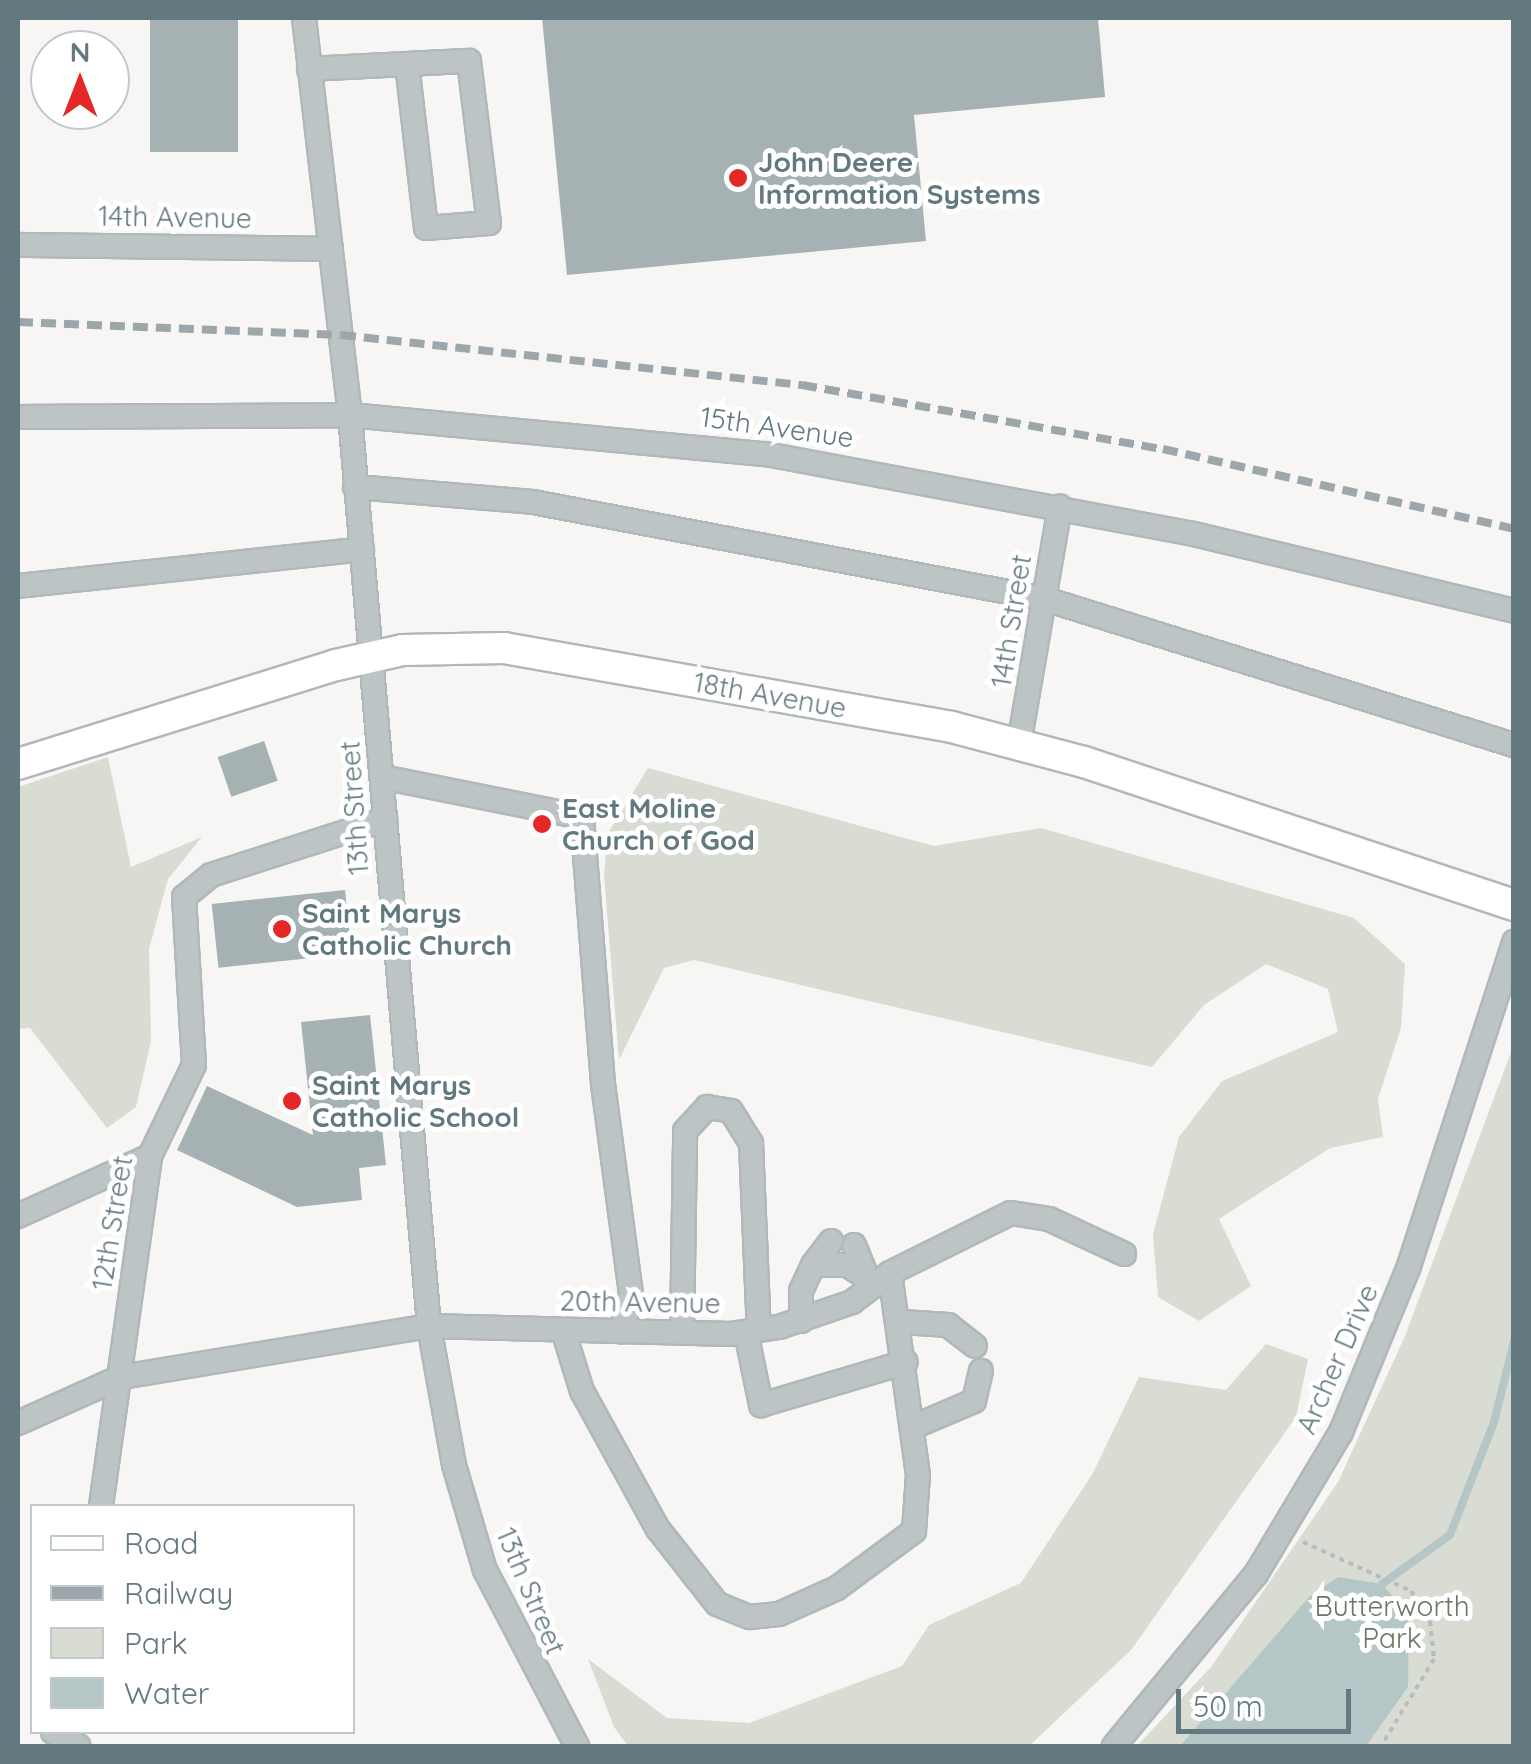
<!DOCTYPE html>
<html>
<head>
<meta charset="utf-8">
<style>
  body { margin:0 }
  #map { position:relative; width:1531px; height:1764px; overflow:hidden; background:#f7f6f4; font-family:Quicksand,sans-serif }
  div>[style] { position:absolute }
  .green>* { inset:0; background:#d8dcd3 }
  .water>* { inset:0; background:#b4c6c6 }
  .stream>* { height:8px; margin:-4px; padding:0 4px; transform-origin:4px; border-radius:4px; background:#b4c6c6 }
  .building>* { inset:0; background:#a5b1b3; transform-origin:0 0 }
  .path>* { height:4px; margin-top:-2px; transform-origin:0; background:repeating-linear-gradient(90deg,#b8bcbe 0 5px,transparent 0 10px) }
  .roads { filter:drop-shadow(2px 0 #b1b8ba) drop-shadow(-2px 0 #b1b8ba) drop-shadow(0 2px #b1b8ba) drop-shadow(0 -2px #b1b8ba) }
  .minor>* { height:22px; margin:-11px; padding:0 11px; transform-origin:11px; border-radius:11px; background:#bdc4c6 }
  .major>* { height:30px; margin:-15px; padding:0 15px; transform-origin:15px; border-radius:15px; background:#fff }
  .rail>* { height:8px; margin-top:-4px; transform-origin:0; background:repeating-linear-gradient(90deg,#9da7ab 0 15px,transparent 0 23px) }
  .dots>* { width:28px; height:28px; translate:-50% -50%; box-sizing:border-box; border:5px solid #fff; border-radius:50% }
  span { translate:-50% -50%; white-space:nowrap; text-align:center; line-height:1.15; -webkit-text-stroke:10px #fff; paint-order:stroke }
  .poi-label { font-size:28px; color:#62797f; font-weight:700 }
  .left { translate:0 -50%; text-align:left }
  .street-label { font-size:28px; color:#62797f }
  .park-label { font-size:28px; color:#6a7761 }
  .frame { position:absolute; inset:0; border:20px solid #62797f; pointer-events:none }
  .legend { position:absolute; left:30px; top:1504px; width:325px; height:230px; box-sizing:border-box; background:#fff; border:2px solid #c0c9cc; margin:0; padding:12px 18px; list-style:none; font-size:30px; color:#62797f }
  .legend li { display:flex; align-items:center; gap:20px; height:50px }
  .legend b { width:50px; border:2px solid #c0c9cc }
  .north { position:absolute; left:30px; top:30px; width:100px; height:100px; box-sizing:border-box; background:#fff; border:2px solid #c0c9cc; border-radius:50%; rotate:0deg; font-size:28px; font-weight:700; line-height:40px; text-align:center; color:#62797f }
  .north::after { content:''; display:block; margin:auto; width:35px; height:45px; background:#e42727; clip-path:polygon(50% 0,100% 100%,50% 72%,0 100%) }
  .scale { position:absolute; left:1176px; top:1689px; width:175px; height:45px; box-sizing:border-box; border:5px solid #62797f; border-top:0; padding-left:12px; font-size:30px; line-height:35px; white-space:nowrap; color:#62797f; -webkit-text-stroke:8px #fff; paint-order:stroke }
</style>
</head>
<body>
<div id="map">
  <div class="green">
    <i style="clip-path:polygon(108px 757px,131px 867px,202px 837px,168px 879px,149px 949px,151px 1041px,136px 1107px,107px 1128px,30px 1028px,18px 1029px,18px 787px)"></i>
    <i style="clip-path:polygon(648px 768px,934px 846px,1041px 828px,1354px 918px,1405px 964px,1401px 1028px,1378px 1099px,1383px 1137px,1330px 1148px,1219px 1219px,1251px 1286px,1199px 1321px,1158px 1297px,1153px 1234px,1179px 1137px,1222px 1081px,1338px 1032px,1328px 989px,1266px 964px,1204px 1005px,1152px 1067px,694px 960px,664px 968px,619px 1060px,604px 876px,608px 833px)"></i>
    <i style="clip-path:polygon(1513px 1047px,1513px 1746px,1137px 1746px,1211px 1667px,1338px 1482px,1405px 1336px)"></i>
    <i style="clip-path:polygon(1266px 1344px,1308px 1359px,1296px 1417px,1131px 1650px,1029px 1746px,628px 1746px,614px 1727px,588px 1659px,667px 1718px,749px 1723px,902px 1666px,929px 1625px,1021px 1583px,1093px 1473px,1139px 1377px,1226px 1390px)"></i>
  </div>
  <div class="water">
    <i style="clip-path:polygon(1338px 1577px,1382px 1584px,1409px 1615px,1408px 1687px,1366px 1746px,1180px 1746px,1309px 1597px)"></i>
  </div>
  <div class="stream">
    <i style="left:1382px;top:1584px;width:84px;rotate:-35.8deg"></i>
    <i style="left:1450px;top:1535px;width:121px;rotate:-68.7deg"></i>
    <i style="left:1494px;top:1422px;width:83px;rotate:-76.1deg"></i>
  </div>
  <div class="building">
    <i style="left:150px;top:18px;width:88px;height:134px"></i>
    <i style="clip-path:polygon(542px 18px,1098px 18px,1105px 97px,914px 115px,926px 241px,567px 275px)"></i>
    <i style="left:264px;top:741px;width:42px;height:49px;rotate:71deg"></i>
    <i style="left:345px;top:890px;width:64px;height:134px;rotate:84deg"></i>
    <i style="clip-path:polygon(370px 1015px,386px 1165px,359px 1168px,362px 1200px,297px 1207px,177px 1150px,207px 1086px,313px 1135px,301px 1022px)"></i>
  </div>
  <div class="path">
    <i style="left:1303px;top:1542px;width:119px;rotate:24.4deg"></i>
    <i style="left:1411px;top:1591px;width:36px;rotate:58deg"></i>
    <i style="left:1430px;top:1621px;width:38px;rotate:84deg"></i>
    <i style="left:1434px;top:1659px;width:102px;rotate:121.3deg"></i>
  </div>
  <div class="roads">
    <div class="minor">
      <i style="left:304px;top:18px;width:400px;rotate:83.4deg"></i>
      <i style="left:350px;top:415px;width:914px;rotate:85.04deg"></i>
      <i style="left:429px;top:1326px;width:141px;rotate:79.8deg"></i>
      <i style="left:454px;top:1465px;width:109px;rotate:73.6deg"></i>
      <i style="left:485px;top:1570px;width:199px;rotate:62.4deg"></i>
      <i style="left:309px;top:69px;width:160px;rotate:-2.9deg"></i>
      <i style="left:469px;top:61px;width:163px;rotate:83deg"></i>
      <i style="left:489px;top:223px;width:63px;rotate:175.5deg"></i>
      <i style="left:426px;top:228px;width:164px;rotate:-96.6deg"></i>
      <i style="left:18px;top:245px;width:313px;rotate:0.7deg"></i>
      <i style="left:18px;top:417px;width:332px;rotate:-0.3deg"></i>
      <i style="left:350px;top:415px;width:418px;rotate:5.4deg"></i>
      <i style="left:766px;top:454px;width:435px;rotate:10.6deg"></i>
      <i style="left:1194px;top:534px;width:329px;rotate:13.5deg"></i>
      <i style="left:355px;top:487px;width:179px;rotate:4.8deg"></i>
      <i style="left:533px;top:502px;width:521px;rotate:10.73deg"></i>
      <i style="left:1045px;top:599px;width:491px;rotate:17.3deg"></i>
      <i style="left:18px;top:586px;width:346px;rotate:-6.1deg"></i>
      <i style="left:1019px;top:744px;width:241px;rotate:-80.2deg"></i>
      <i style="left:382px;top:777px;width:204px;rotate:11.3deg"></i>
      <i style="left:582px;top:817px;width:268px;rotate:85.5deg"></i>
      <i style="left:603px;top:1084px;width:213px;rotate:82.4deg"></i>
      <i style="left:631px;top:1295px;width:38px;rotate:105deg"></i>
      <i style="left:18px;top:1216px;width:145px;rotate:-24.4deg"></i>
      <i style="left:854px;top:1245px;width:32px;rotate:68deg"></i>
      <i style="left:813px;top:1265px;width:30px;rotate:-53deg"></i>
      <i style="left:801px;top:1321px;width:30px;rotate:-90deg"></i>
      <i style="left:801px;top:1291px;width:29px;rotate:-65deg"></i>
      <i style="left:813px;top:1265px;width:34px"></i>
      <i style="left:847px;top:1265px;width:36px;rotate:32deg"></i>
      <i style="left:902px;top:1322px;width:46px;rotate:3.7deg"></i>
      <i style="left:948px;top:1325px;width:34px;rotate:38deg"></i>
      <i style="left:563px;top:1330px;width:64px;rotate:72.7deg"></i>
      <i style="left:582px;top:1391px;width:158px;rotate:61.2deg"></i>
      <i style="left:658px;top:1529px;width:95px;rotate:51.8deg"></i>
      <i style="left:717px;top:1604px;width:35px;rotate:22deg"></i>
      <i style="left:750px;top:1617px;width:29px;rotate:-6deg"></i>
      <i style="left:779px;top:1614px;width:64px;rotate:-24.1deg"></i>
      <i style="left:837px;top:1588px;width:96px;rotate:-36.5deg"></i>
      <i style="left:914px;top:1531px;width:56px;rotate:-85.9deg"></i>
      <i style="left:918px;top:1475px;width:204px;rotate:-97.9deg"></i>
      <i style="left:746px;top:1332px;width:75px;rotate:78.4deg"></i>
      <i style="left:761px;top:1405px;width:151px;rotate:-16.5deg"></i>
      <i style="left:682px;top:1333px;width:202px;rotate:-89.1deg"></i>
      <i style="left:685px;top:1131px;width:33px;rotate:-47deg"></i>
      <i style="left:707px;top:1107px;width:24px;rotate:9deg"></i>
      <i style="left:731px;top:1111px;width:38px;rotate:58deg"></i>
      <i style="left:751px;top:1143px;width:187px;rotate:87.6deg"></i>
      <i style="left:18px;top:1423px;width:113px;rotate:-24.1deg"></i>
      <i style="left:121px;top:1377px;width:312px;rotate:-9.4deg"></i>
      <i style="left:429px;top:1326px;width:302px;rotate:1.5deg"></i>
      <i style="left:731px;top:1334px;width:49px;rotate:-8.3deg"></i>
      <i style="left:779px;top:1327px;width:77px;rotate:-18.9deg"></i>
      <i style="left:852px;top:1302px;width:48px;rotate:-37.3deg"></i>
      <i style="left:890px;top:1273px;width:135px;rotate:-26.4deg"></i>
      <i style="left:1011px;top:1213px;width:38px;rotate:9deg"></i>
      <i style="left:1049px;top:1219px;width:83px;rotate:25deg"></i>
      <i style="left:913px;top:1427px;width:66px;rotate:-23.1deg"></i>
      <i style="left:974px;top:1401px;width:31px;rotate:-77deg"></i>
      <i style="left:101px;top:1506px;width:353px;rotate:-82deg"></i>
      <i style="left:150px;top:1156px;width:101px;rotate:-64.2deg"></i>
      <i style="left:194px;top:1065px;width:168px;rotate:-93.4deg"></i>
      <i style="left:184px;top:897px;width:35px;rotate:-39deg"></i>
      <i style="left:211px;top:875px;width:183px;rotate:-17.8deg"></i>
      <i style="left:53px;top:1732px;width:29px;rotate:29deg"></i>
      <i style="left:1114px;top:1746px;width:223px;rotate:-50.5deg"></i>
      <i style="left:1256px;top:1574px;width:165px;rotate:-59.1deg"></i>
      <i style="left:1341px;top:1432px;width:179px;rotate:-67.7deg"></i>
      <i style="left:1409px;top:1266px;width:341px;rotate:-72deg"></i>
    </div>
    <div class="major">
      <i style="left:18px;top:764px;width:333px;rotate:-17.3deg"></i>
      <i style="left:336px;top:665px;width:69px;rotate:-12.6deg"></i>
      <i style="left:403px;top:650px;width:101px;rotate:-1.1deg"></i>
      <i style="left:504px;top:648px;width:455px;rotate:10deg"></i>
      <i style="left:952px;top:727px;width:137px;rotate:14.9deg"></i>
      <i style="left:1084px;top:762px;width:453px;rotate:18.4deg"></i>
    </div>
  </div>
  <div class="rail">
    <i style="left:18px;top:322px;width:323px;rotate:2.3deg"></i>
    <i style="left:341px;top:335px;width:464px;rotate:6.2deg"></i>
    <i style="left:802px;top:385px;width:367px;rotate:10.1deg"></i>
    <i style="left:1163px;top:449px;width:360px;rotate:12.8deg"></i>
  </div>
  <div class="dots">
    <i style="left:738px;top:178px;background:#e42727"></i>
    <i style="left:542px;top:824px;background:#e42727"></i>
    <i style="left:282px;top:929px;background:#e42727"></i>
    <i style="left:292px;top:1101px;background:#e42727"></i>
  </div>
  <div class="poi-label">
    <span class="left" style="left:758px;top:178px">John Deere<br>Information Systems</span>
    <span class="left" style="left:562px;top:824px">East Moline<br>Church of God</span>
    <span class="left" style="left:302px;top:929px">Saint Marys<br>Catholic Church</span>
    <span class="left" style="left:312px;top:1101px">Saint Marys<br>Catholic School</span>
  </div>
  <div class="street-label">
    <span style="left:175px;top:217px;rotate:1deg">14th Avenue</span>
    <span style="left:777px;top:427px;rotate:8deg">15th Avenue</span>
    <span style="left:1011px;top:621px;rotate:-81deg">14th Street</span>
    <span style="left:770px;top:695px;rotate:10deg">18th Avenue</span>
    <span style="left:354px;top:808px;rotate:-94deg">13th Street</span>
    <span style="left:112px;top:1223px;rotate:-81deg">12th Street</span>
    <span style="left:640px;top:1302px;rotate:1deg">20th Avenue</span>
    <span style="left:1337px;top:1359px;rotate:-66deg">Archer Drive</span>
    <span style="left:531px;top:1591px;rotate:67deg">13th Street</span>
  </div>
  <div class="park-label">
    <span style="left:1392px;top:1622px">Butterworth<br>Park</span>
  </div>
  <div class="frame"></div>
  <ul class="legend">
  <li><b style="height:12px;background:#fff"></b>Road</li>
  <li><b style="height:12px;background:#9da7ab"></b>Railway</li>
  <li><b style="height:28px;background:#d8dcd3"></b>Park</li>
  <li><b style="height:28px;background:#b4c6c6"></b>Water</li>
  </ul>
  <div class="north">N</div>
  <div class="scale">50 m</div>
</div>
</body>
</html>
